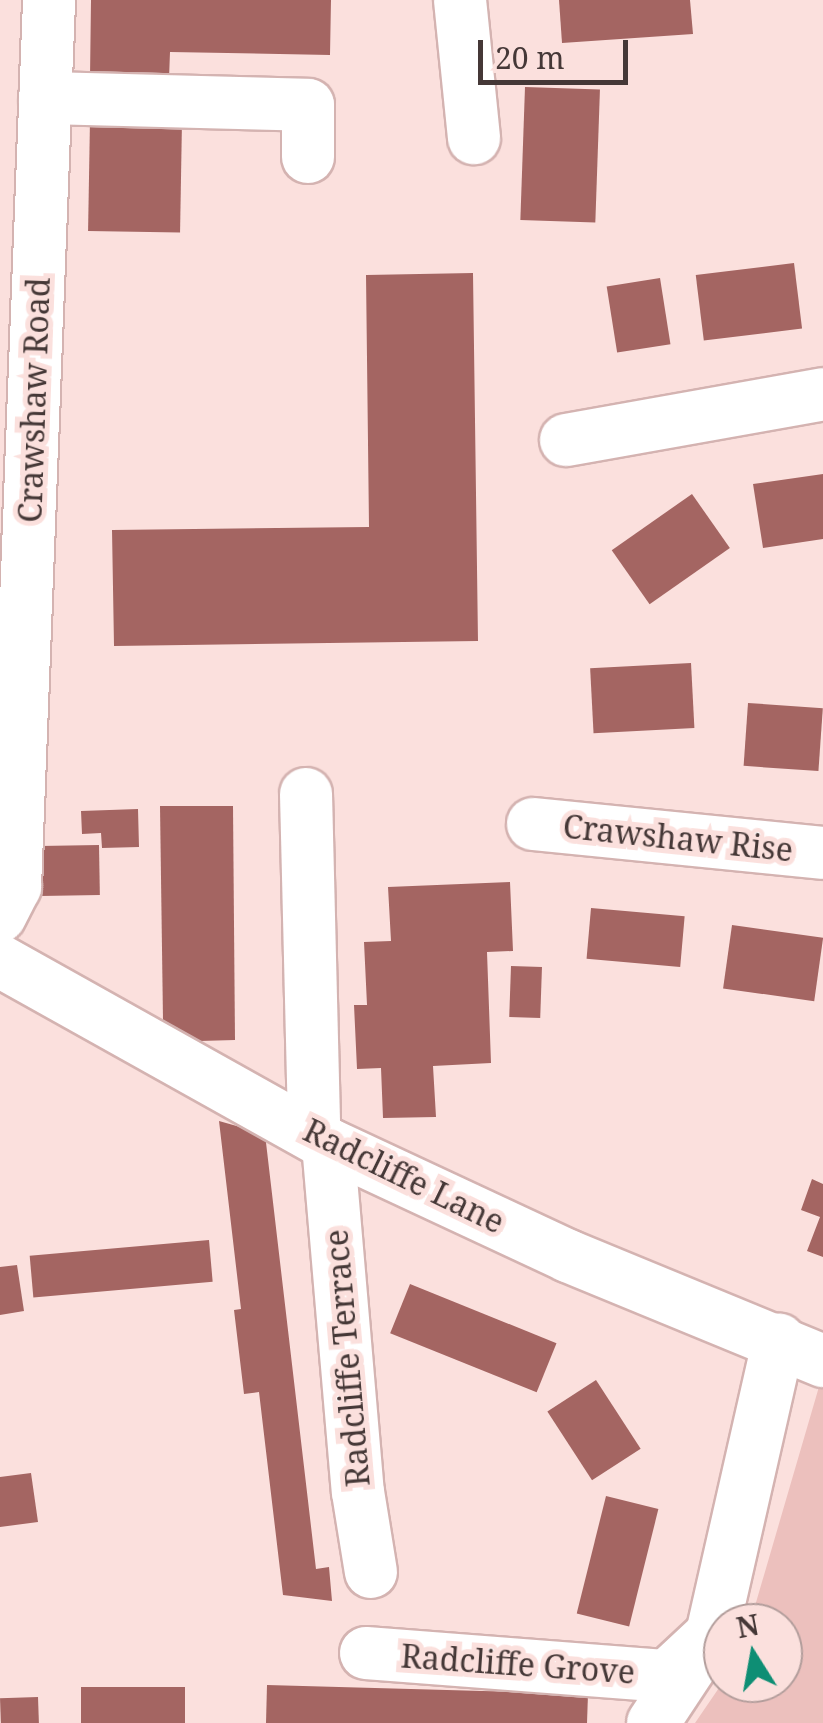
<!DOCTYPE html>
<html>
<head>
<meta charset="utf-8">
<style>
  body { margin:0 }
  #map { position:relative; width:823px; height:1723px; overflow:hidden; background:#fbe0dd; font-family:"Noto Serif",serif }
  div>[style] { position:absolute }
  .green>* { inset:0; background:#ecc0bd }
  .building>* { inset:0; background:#a46562; transform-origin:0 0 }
  .roads { filter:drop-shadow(2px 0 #d4b3b1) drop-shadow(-2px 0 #d4b3b1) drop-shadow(0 2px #d4b3b1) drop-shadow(0 -2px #d4b3b1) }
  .minor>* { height:52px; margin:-26px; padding:0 26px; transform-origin:26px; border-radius:26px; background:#fff }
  span { translate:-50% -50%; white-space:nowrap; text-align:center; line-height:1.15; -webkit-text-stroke:10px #fbe0dd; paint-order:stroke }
  .street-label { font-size:32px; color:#453837 }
  .north { position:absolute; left:703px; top:1603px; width:100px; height:100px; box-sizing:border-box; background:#fbe0dd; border:2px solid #b29d9b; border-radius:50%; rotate:349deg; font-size:28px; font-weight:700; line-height:40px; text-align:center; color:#453837 }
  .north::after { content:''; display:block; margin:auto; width:35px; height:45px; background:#0e8e74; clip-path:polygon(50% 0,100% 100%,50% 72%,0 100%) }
  .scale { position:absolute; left:478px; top:40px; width:150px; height:45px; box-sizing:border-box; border:5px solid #453837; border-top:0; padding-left:12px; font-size:30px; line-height:35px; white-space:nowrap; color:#453837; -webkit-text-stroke:8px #fbe0dd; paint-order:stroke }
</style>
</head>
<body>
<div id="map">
  <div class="green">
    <i style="clip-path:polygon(823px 1373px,823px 1723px,695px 1723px,723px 1682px,783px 1683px,783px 1623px,750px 1623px)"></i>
  </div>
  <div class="building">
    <i style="clip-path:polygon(91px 0,331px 0,330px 55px,170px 52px,169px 79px,90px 77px)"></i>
    <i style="clip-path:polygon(559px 0,690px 0,693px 34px,562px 43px)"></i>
    <i style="left:525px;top:87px;width:75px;height:133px;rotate:2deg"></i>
    <i style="left:90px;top:120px;width:92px;height:111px;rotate:1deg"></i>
    <i style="left:794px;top:263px;width:66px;height:99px;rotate:83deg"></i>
    <i style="clip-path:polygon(473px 273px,478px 641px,114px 646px,112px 530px,369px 527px,366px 275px)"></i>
    <i style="left:660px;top:278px;width:67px;height:54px;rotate:81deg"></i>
    <i style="clip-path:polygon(823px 474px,823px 539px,763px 548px,753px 484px)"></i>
    <i style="left:692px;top:494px;width:66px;height:98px;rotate:55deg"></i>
    <i style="left:691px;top:663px;width:65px;height:101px;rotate:87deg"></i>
    <i style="left:748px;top:703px;width:75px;height:63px;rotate:4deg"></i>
    <i style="clip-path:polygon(160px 806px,233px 806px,235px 1040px,199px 1041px,163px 1020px)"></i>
    <i style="clip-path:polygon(138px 809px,139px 847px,102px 848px,101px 833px,82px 834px,81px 811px)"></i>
    <i style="left:99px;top:845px;width:50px;height:74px;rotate:89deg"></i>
    <i style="clip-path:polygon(510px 882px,513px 951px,487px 952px,491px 1063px,433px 1066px,436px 1117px,383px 1118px,381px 1068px,357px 1069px,354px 1005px,367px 1005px,364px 942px,391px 941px,388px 887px)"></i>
    <i style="left:591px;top:908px;width:94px;height:51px;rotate:5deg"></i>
    <i style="left:732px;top:925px;width:92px;height:64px;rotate:8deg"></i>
    <i style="left:511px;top:966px;width:31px;height:51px;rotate:2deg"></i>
    <i style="clip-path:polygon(219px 1121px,265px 1134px,316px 1569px,329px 1567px,332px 1601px,283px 1595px,259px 1392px,244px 1394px,234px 1310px,241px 1309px)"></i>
    <i style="clip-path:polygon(812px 1179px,823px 1184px,823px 1257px,807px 1251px,820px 1217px,801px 1210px)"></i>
    <i style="left:209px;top:1240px;width:42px;height:180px;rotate:85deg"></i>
    <i style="clip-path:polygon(17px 1265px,24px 1311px,0 1315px,0 1267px)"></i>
    <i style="left:410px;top:1284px;width:158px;height:53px;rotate:22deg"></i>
    <i style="left:596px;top:1380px;width:82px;height:58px;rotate:57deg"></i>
    <i style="clip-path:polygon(31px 1473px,38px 1522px,0 1527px,0 1477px)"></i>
    <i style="left:606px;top:1496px;width:54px;height:121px;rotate:14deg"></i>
    <i style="clip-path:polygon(267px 1685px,588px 1694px,587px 1723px,266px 1723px)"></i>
    <i style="left:185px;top:1687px;width:36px;height:104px;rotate:90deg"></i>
    <i style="left:38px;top:1697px;width:26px;height:38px;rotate:88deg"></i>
  </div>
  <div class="roads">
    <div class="minor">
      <i style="left:460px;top:0;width:139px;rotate:84.2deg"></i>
      <i style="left:45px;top:98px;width:263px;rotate:1.5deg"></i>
      <i style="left:308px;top:105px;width:52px;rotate:90deg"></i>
      <i style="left:566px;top:440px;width:261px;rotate:-10.1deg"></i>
      <i style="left:306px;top:794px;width:339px;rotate:88.6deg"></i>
      <i style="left:533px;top:824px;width:291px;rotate:5.7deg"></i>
      <i style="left:0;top:916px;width:33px;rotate:-63deg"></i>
      <i style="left:15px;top:887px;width:888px;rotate:-87.8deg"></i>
      <i style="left:0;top:961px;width:376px;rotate:29.2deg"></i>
      <i style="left:328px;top:1144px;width:265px;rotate:25deg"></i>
      <i style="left:568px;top:1256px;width:276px;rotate:22.4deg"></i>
      <i style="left:328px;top:1144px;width:349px;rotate:85.1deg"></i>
      <i style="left:358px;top:1492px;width:81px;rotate:80.8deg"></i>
      <i style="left:366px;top:1653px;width:302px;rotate:4.4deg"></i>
      <i style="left:667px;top:1676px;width:62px;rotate:-43deg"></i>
      <i style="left:712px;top:1634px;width:302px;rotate:-77.2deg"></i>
      <i style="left:653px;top:1723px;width:85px;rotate:-56.5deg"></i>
    </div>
  </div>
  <div class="street-label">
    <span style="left:34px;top:400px;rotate:-88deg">Crawshaw Road</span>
    <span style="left:678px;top:838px;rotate:6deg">Crawshaw Rise</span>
    <span style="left:404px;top:1176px;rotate:26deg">Radcliffe Lane</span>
    <span style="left:347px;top:1358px;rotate:-95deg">Radcliffe Terrace</span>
    <span style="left:518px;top:1664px;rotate:4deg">Radcliffe Grove</span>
  </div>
  <div class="north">N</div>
  <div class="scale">20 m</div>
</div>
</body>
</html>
